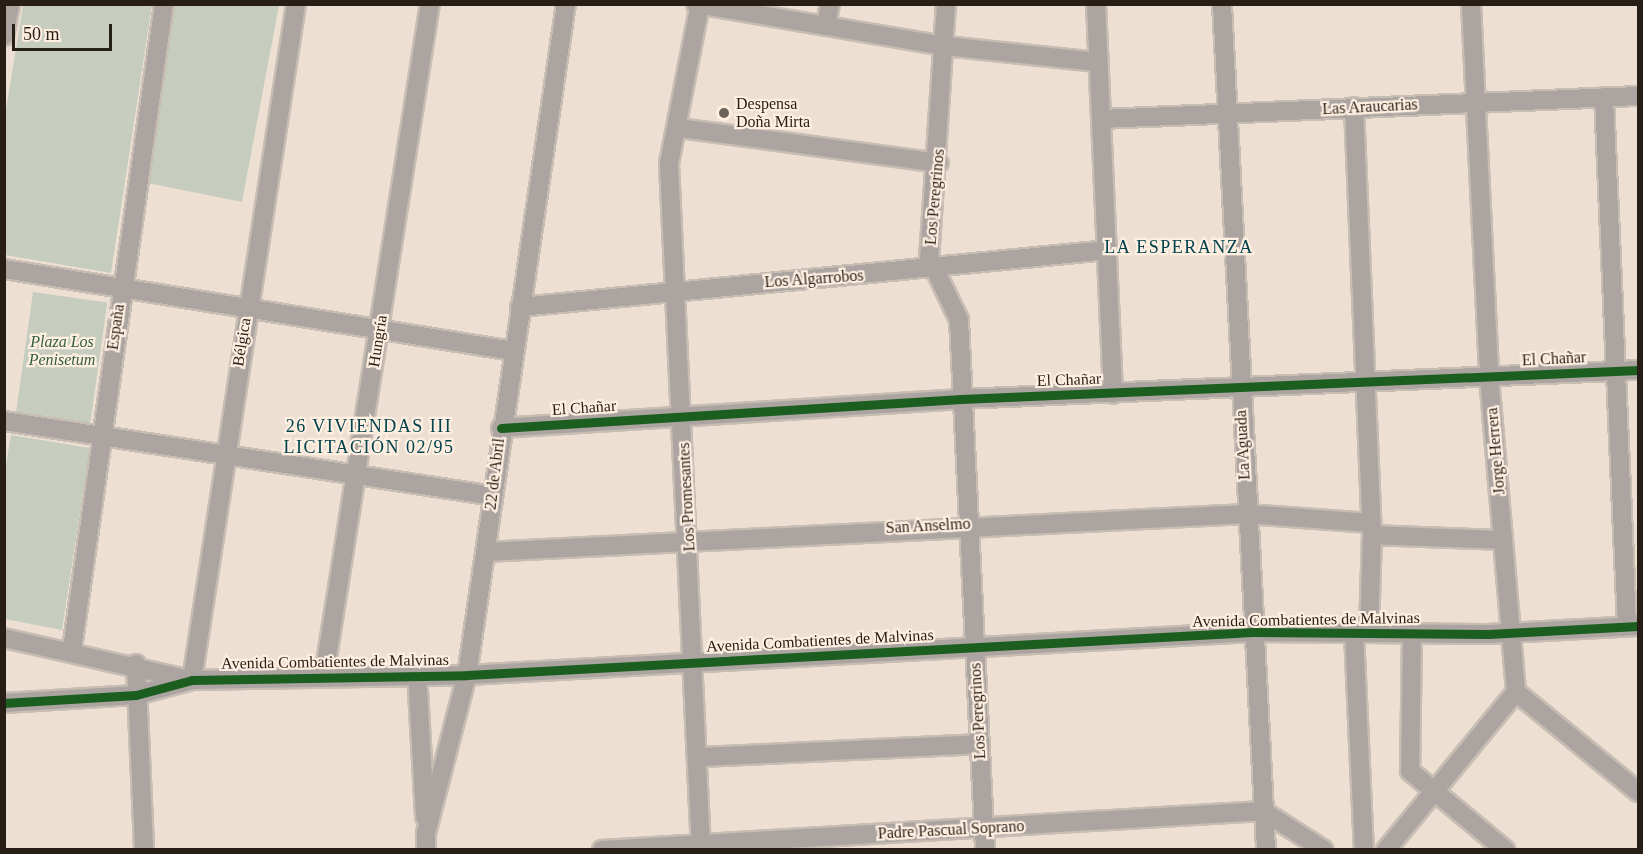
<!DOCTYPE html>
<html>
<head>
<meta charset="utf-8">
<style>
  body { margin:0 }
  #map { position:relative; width:1643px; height:854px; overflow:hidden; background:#ede0d3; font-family:Georgia,serif }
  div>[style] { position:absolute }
  .green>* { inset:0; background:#c6cdbe; transform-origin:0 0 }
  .roads { filter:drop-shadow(2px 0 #c7bdb3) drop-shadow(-2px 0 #c7bdb3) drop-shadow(0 2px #c7bdb3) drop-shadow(0 -2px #c7bdb3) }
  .minor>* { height:18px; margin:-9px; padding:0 9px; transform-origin:9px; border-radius:9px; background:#aca4a1 }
  .cycleway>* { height:9px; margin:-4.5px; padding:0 4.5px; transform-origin:4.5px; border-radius:4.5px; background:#1b5e20 }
  .dots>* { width:16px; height:16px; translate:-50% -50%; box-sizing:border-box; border:3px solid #feefe1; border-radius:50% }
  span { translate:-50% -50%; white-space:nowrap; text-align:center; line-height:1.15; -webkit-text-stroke:4.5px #feefe1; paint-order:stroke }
  .poi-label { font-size:16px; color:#271e15 }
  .left { translate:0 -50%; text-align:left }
  .street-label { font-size:16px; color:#271e15 }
  .park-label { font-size:16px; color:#336040; font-style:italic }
  .neighbourhood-label { font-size:18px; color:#02424d; letter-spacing:1.5px }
  .frame { position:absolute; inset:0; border:6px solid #271e15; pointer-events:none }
  .scale { position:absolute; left:12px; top:24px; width:100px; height:27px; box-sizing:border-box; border:3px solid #271e15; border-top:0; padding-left:8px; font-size:18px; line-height:21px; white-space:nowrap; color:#271e15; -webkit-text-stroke:4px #feefe1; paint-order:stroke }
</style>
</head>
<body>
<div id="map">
  <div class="green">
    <i style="clip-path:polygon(23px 5px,152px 5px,111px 273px,5px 255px,5px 116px)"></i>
    <i style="clip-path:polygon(175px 5px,279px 5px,242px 202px,147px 183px)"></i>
    <i style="left:33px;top:292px;width:75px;height:124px;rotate:8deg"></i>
    <i style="clip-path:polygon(11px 435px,90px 448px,62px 630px,5px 619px,4px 476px)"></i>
  </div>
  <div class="roads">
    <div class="minor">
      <i style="left:696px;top:4px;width:253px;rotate:9.6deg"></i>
      <i style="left:945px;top:46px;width:153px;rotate:6deg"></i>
      <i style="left:700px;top:4px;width:163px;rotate:101deg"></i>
      <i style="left:669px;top:164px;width:687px;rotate:87.33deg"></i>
      <i style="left:946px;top:4px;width:254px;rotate:93.8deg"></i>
      <i style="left:929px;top:257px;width:70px;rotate:64.5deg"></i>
      <i style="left:959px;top:320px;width:531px;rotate:87.19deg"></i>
      <i style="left:1096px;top:4px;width:390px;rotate:87.5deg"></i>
      <i style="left:1222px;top:4px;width:847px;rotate:87.02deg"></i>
      <i style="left:1471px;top:4px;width:373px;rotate:87.2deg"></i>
      <i style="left:1489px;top:377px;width:316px;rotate:85.1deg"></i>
      <i style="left:826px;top:26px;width:22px;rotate:-80deg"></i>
      <i style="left:4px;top:36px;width:33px;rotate:-79deg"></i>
      <i style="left:1604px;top:97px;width:529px;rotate:87.51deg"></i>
      <i style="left:1354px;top:107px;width:428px;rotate:87.6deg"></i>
      <i style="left:1372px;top:535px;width:98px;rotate:91.8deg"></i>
      <i style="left:1101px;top:119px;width:537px;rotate:-2.45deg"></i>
      <i style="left:680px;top:128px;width:261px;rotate:7.7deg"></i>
      <i style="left:4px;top:269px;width:516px;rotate:9.15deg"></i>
      <i style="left:520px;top:307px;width:591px;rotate:-5.54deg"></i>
      <i style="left:4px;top:421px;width:495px;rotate:8.7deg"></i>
      <i style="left:501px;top:428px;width:461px;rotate:-3.6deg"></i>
      <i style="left:961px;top:399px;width:678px;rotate:-2.45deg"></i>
      <i style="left:1372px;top:535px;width:131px;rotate:2.2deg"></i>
      <i style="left:485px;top:552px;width:763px;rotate:-2.85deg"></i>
      <i style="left:1247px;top:514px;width:124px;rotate:4.2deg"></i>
      <i style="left:1354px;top:633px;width:217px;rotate:87.4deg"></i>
      <i style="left:1412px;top:633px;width:138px;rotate:90.8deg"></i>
      <i style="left:1410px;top:771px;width:124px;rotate:39.7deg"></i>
      <i style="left:4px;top:638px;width:191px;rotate:12.7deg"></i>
      <i style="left:72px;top:649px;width:652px;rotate:-81.88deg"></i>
      <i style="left:136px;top:664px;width:186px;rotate:87.5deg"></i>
      <i style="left:417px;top:672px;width:145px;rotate:86.8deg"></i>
      <i style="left:324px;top:676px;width:680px;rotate:-81.04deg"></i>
      <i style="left:192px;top:680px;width:684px;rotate:-81.25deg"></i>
      <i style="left:1516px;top:692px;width:158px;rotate:39.3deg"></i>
      <i style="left:4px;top:703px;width:132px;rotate:-3.5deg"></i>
      <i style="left:136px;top:695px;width:58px;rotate:-15deg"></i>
      <i style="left:192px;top:680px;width:275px;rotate:-1deg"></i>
      <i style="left:467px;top:675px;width:787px;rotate:-3.13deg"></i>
      <i style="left:1253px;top:632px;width:235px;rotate:0.5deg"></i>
      <i style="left:1488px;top:634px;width:150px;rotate:-3.1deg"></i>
      <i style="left:699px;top:757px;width:281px;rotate:-2.6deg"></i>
      <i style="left:426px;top:850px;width:17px;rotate:-90deg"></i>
      <i style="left:426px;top:833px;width:163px;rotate:-75.5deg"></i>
      <i style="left:467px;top:675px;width:678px;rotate:-81.61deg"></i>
      <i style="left:602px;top:850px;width:662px;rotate:-3.38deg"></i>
      <i style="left:1263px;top:811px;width:72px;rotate:32.6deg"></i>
      <i style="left:1386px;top:850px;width:205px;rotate:-50.6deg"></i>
    </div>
  </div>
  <div class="cycleway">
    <i style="left:501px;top:428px;width:461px;rotate:-3.6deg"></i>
    <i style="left:961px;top:399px;width:678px;rotate:-2.45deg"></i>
    <i style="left:4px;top:703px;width:132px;rotate:-3.5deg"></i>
    <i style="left:136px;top:695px;width:58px;rotate:-15deg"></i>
    <i style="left:192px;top:680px;width:275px;rotate:-1deg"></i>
    <i style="left:467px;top:675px;width:787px;rotate:-3.13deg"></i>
    <i style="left:1253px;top:632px;width:235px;rotate:0.5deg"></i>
    <i style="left:1488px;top:634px;width:150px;rotate:-3.1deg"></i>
  </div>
  <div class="dots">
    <i style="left:724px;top:113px;background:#6c6258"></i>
  </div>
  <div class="poi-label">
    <span class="left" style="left:736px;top:113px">Despensa<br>Doña Mirta</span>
  </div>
  <div class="street-label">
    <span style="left:1370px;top:107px;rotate:-3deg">Las Araucarias</span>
    <span style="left:935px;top:197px;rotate:-85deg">Los Peregrinos</span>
    <span style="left:814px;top:279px;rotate:-4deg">Los Algarrobos</span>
    <span style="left:116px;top:327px;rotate:-82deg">España</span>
    <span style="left:378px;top:341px;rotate:-81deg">Hungría</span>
    <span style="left:242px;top:342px;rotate:-81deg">Bélgica</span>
    <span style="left:1554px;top:359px;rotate:-3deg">El Chañar</span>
    <span style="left:1069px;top:380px;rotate:-2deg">El Chañar</span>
    <span style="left:584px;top:408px;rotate:-4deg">El Chañar</span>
    <span style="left:1243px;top:445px;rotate:-93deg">La Aguada</span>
    <span style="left:1496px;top:451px;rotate:-95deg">Jorge Herrera</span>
    <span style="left:495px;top:474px;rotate:-83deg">22 de Abril</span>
    <span style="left:687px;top:497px;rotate:-93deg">Los Promesantes</span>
    <span style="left:928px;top:526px;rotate:-3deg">San Anselmo</span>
    <span style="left:1306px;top:620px;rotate:-1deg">Avenida Combatientes de Malvinas</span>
    <span style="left:820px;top:641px;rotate:-3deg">Avenida Combatientes de Malvinas</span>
    <span style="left:335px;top:662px;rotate:-1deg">Avenida Combatientes de Malvinas</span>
    <span style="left:978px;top:711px;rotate:-93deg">Los Peregrinos</span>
    <span style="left:951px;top:830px;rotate:-3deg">Padre Pascual Soprano</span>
  </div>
  <div class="park-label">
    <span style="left:62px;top:351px">Plaza Los<br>Penisetum</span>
  </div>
  <div class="neighbourhood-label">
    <span style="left:1179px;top:247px">LA ESPERANZA</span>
    <span style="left:369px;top:437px">26 VIVIENDAS III<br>LICITACIÓN 02/95</span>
  </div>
  <div class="frame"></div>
  <div class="scale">50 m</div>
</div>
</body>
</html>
